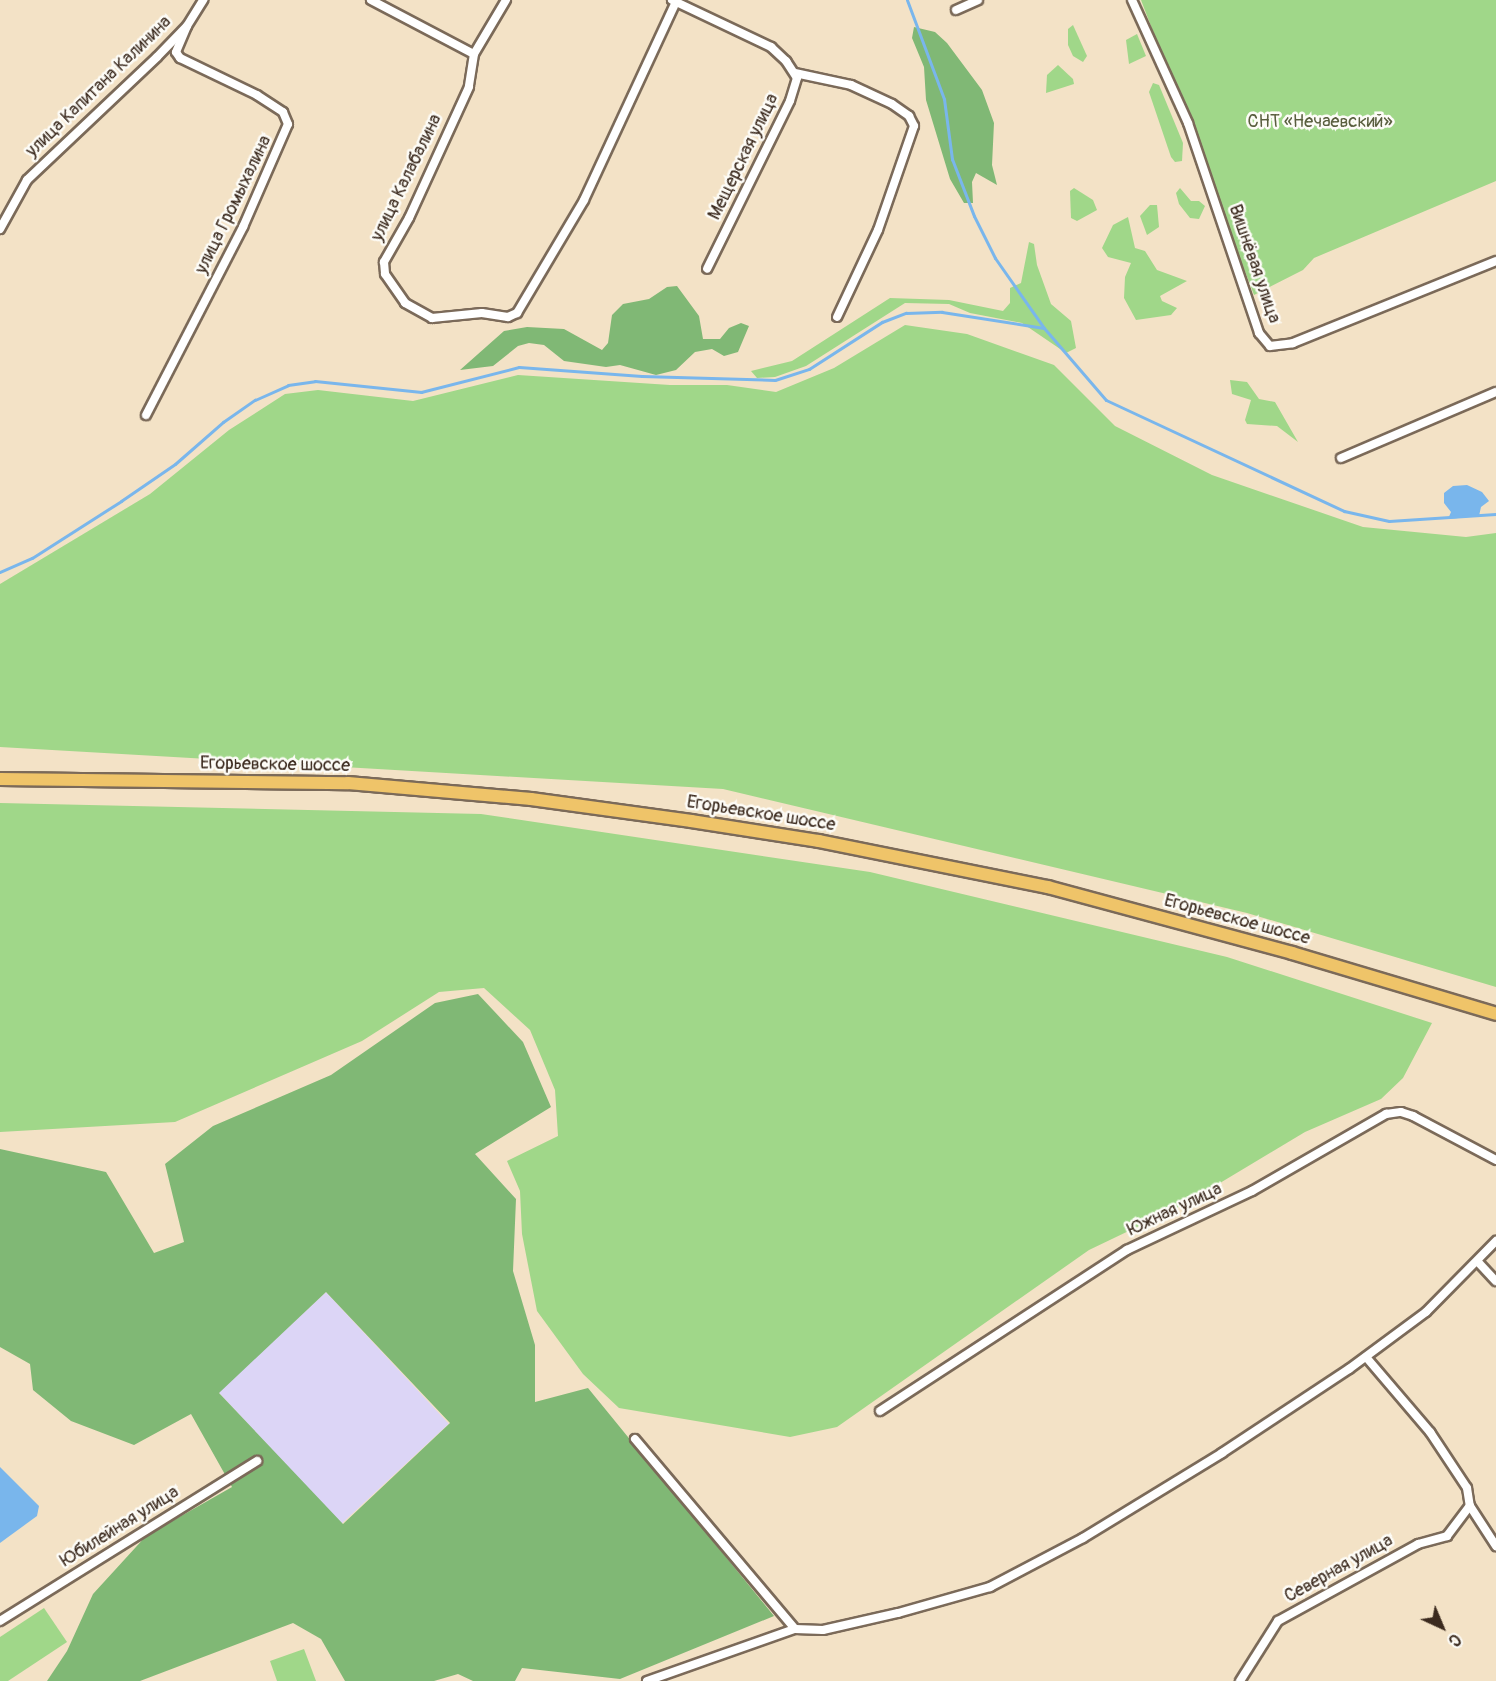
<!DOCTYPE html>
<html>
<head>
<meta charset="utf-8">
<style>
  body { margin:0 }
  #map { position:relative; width:1496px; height:1681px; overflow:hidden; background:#f3e2c6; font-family:Pangolin,sans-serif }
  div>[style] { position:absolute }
  .built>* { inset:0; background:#dcd5f6; transform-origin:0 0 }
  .green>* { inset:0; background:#a0d789 }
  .forest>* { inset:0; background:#80b875 }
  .water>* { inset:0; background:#79b6ec }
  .stream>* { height:3px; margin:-1.5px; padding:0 1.5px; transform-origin:1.5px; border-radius:1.5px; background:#79b6ec }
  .roads { filter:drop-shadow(2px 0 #7b6a59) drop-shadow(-2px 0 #7b6a59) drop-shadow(0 2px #7b6a59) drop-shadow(0 -2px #7b6a59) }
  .street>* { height:8px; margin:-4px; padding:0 4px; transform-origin:4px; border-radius:4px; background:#fff }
  .primary>* { height:12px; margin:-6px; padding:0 6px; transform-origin:6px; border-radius:6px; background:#efc469 }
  span { translate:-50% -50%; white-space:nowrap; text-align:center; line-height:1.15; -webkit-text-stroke:5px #fdfcf7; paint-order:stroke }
  .street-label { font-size:18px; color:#3b2a1e }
  .park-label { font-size:18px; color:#595e3e }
  .north { position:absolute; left:1412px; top:1597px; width:60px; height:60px; -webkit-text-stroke:4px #fdfcf7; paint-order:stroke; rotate:136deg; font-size:16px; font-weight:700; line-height:24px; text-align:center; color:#3b2a1e }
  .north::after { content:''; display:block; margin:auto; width:21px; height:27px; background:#3b2a1e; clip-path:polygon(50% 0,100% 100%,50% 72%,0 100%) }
</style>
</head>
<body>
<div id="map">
  <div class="built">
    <i style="left:326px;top:1292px;width:180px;height:147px;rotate:47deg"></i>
  </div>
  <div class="green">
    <i style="clip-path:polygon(1141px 0,1496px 0,1496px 181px,1314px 258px,1303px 270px,1254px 295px)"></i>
    <i style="clip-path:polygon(1073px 25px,1087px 56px,1083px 62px,1073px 56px,1068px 45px,1068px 29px)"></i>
    <i style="clip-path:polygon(1137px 34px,1146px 56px,1129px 64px,1126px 40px)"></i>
    <i style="clip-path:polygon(1058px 65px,1073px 79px,1074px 84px,1046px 93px,1047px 75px)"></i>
    <i style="clip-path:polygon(1153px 83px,1159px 85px,1183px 143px,1182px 161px,1175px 162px,1171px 157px,1149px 92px)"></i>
    <i style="clip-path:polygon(1074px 188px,1093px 200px,1097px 210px,1077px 221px,1071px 218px,1070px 191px)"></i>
    <i style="clip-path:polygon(1180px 188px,1191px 201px,1199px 201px,1205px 206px,1199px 219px,1190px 218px,1179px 204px,1176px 193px)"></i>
    <i style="clip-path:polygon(1150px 205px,1157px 205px,1159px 227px,1147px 235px,1140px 216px)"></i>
    <i style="clip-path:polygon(1128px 217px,1135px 248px,1145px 251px,1157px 270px,1187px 281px,1160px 296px,1162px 301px,1177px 308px,1171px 315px,1136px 320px,1124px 298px,1125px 277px,1131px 263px,1108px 257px,1102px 248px,1113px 225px)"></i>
    <i style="clip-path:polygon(1029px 242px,1034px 244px,1037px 265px,1051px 304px,1071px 321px,1076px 348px,1066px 353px,1022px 323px,970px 313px,949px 304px,905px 303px,806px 366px,775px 377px,757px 378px,751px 371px,792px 361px,890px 298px,949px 300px,1003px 311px,1010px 303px,1010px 288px,1021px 283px)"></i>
    <i style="clip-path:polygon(905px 325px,967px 334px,1054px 365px,1115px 426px,1212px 475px,1363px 527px,1466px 537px,1496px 533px,1496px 987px,1247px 913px,723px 789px,0 747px,0 584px,150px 494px,229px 430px,285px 394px,318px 390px,413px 401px,518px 375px,670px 385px,727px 385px,776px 392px,834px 368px)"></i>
    <i style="clip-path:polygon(1230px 380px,1247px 382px,1259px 399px,1275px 402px,1298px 442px,1277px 426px,1247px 424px,1245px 420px,1251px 400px,1232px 394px)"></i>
    <i style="clip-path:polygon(0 803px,481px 814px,870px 872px,1227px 957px,1432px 1023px,1403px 1078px,1381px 1099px,1305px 1132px,1185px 1204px,1089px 1250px,837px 1427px,790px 1437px,619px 1408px,583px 1374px,537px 1311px,522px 1234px,520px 1191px,507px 1161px,558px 1136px,555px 1090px,530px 1030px,484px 988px,439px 992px,362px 1041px,175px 1122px,0 1132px)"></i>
    <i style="clip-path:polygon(44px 1608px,67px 1642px,8px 1681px,0 1681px,0 1637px)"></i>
    <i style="clip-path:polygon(304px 1649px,316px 1681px,277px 1681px,270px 1661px)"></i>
  </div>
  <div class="forest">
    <i style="clip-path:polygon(914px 27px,935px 32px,947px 43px,982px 90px,994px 123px,992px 165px,997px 185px,976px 173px,972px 182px,973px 203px,964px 203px,950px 179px,926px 100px,924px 67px,912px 38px)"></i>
    <i style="clip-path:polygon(677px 286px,699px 316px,703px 339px,720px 339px,729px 328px,741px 323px,749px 326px,738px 352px,724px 356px,712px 349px,695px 352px,676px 370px,656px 375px,620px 365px,606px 367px,564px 361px,544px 345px,529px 343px,518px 346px,493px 366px,460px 370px,504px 331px,527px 327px,564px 329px,602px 350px,608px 343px,612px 315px,623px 304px,649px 299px,667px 287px)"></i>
    <i style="clip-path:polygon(evenodd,478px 994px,523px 1042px,551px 1107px,475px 1154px,516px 1199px,513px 1271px,535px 1345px,535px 1402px,588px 1388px,774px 1616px,620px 1679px,522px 1668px,515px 1681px,473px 1681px,458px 1674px,434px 1681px,345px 1681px,321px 1639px,293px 1623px,140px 1681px,47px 1681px,67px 1651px,93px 1594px,146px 1536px,232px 1487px,191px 1414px,134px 1445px,71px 1421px,33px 1390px,30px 1364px,0 1347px,0 1149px,106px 1172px,154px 1253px,184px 1242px,165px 1164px,213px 1126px,331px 1075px,435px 1003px,478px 994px,326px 1292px,450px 1423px,343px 1524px,219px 1393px,326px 1292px)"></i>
  </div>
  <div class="water">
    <i style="clip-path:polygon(1467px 485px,1482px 492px,1489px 501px,1481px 507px,1479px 516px,1448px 519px,1451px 512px,1444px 503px,1444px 493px,1453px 486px)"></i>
    <i style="clip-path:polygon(0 1467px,39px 1506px,37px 1516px,0 1543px)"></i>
  </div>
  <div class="stream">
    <i style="left:907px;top:0;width:106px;rotate:69.5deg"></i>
    <i style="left:944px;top:99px;width:61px;rotate:82.4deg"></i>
    <i style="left:952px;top:159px;width:61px;rotate:68.9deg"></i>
    <i style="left:974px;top:216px;width:47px;rotate:63.4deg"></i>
    <i style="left:995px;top:258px;width:85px;rotate:55deg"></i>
    <i style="left:1044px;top:328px;width:95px;rotate:49.3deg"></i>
    <i style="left:1106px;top:400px;width:263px;rotate:25deg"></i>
    <i style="left:1344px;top:511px;width:46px;rotate:12.5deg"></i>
    <i style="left:1389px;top:521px;width:107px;rotate:-3.7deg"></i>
    <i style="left:0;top:572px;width:35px;rotate:-24deg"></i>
    <i style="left:32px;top:558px;width:106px;rotate:-32.6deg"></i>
    <i style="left:121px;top:501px;width:65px;rotate:-34.4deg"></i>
    <i style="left:175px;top:464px;width:64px;rotate:-41.2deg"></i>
    <i style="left:223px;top:422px;width:39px;rotate:-35deg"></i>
    <i style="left:255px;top:400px;width:36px;rotate:-24deg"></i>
    <i style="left:288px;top:385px;width:27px;rotate:-8deg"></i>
    <i style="left:315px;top:381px;width:107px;rotate:5.9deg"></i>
    <i style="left:421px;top:392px;width:101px;rotate:-14.3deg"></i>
    <i style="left:519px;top:367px;width:123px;rotate:4.2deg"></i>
    <i style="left:642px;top:376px;width:133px;rotate:1.7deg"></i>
    <i style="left:775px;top:380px;width:36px;rotate:-18deg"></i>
    <i style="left:809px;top:369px;width:87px;rotate:-32.8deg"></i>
    <i style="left:882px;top:322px;width:26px;rotate:-21deg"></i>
    <i style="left:906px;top:313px;width:36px;rotate:-2deg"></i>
    <i style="left:942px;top:312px;width:103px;rotate:8.9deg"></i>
  </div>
  <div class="roads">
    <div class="street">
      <i style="left:371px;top:0;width:116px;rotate:27.7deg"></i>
      <i style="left:506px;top:0;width:63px;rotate:120.7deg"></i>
      <i style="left:474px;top:54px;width:33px;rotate:99deg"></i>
      <i style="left:469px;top:87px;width:144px;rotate:114.6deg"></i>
      <i style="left:409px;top:218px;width:51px;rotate:119.6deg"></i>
      <i style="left:384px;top:262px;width:12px;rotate:85deg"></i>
      <i style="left:385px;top:274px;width:35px;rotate:55deg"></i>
      <i style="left:405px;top:303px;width:31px;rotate:29deg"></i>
      <i style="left:432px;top:318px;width:50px;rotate:-5.7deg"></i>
      <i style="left:482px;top:313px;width:26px;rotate:9deg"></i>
      <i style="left:508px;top:317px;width:10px;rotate:-24deg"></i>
      <i style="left:517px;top:313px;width:131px;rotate:-59.3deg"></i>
      <i style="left:584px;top:200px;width:218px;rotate:-65.1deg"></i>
      <i style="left:672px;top:0;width:110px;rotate:25.4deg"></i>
      <i style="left:771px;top:47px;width:21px;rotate:43deg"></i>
      <i style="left:786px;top:61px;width:20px;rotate:57deg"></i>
      <i style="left:797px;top:78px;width:24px;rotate:107deg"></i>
      <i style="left:790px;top:101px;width:187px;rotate:116.3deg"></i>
      <i style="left:1132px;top:0;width:135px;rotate:65.5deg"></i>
      <i style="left:1188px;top:123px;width:222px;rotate:71.3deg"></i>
      <i style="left:1259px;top:333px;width:17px;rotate:50deg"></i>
      <i style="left:1270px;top:346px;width:23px;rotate:-7deg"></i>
      <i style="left:1293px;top:343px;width:219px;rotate:-22deg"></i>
      <i style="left:956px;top:10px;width:24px;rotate:-24deg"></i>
      <i style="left:795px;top:73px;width:57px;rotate:12.1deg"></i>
      <i style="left:851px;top:85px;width:45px;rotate:24.9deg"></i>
      <i style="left:892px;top:104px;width:21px;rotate:35deg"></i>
      <i style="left:909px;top:116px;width:11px;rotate:63deg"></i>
      <i style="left:914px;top:126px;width:110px;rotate:109.1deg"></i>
      <i style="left:878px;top:230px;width:96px;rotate:115.2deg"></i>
      <i style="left:0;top:229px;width:56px;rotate:-61.1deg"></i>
      <i style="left:27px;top:180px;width:179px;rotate:-43.4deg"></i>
      <i style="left:157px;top:57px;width:43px;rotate:-45.9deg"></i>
      <i style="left:187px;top:26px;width:31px;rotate:-58deg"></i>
      <i style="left:146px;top:415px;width:212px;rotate:-62.7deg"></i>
      <i style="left:243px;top:227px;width:112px;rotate:-66.4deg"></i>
      <i style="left:288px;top:124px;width:13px;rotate:-113deg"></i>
      <i style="left:283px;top:112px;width:31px;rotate:-147deg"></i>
      <i style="left:257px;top:95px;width:85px;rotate:-154.3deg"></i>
      <i style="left:180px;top:58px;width:7px;rotate:-124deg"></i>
      <i style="left:176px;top:52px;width:28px;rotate:-67deg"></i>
      <i style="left:1341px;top:458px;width:168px;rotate:-23.1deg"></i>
      <i style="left:1478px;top:1262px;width:26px;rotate:47deg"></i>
      <i style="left:1366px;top:1357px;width:99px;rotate:49.5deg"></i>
      <i style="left:1430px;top:1432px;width:67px;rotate:56.5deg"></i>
      <i style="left:1467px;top:1488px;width:18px;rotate:81deg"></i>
      <i style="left:1470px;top:1506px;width:48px;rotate:57deg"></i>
      <i style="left:880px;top:1411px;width:295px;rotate:-33.1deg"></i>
      <i style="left:1127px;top:1250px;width:138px;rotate:-25.3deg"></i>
      <i style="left:1252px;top:1191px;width:155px;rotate:-29.9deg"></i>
      <i style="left:1386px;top:1114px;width:15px;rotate:-8deg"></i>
      <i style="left:1401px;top:1112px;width:13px;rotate:18deg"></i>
      <i style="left:1413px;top:1116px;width:94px;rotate:27.9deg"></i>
      <i style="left:635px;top:1439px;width:248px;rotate:49.9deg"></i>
      <i style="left:795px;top:1629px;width:28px;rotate:2deg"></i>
      <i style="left:823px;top:1630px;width:77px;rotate:-12.8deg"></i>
      <i style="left:898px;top:1613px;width:96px;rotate:-15.8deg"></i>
      <i style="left:990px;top:1587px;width:105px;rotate:-27.8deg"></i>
      <i style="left:1083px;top:1538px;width:163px;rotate:-31.4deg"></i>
      <i style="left:1222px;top:1453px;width:152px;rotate:-33.5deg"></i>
      <i style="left:1349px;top:1369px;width:96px;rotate:-36.5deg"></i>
      <i style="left:1426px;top:1312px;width:100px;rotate:-45.4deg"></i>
      <i style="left:0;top:1621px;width:303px;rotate:-31.9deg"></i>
      <i style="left:647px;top:1681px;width:157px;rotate:-19.4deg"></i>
      <i style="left:1240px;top:1681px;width:71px;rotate:-57.7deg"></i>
      <i style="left:1278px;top:1621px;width:160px;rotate:-28.8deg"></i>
      <i style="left:1418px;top:1544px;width:30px;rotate:-15deg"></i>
      <i style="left:1447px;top:1536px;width:38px;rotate:-53deg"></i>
    </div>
    <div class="primary">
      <i style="left:0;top:779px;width:348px;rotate:0.7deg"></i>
      <i style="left:348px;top:783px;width:184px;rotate:5deg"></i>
      <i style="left:531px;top:799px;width:162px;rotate:7.8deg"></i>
      <i style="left:691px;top:821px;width:130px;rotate:8.9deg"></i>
      <i style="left:819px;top:841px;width:234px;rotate:11.4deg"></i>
      <i style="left:1048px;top:887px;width:253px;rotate:15.1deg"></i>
      <i style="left:1292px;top:953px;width:213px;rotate:16.6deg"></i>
    </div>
  </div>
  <div class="street-label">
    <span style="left:99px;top:87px;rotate:-44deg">улица Капитана Калинина</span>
    <span style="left:744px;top:157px;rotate:-64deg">Мещерская улица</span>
    <span style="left:407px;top:178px;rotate:-64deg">улица Калабалина</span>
    <span style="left:234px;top:205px;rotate:-64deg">улица Громыхалина</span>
    <span style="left:1254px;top:264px;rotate:71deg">Вишнёвая улица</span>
    <span style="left:275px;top:765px;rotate:1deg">Егорьевское шоссе</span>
    <span style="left:761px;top:814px;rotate:9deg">Егорьевское шоссе</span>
    <span style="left:1237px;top:920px;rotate:15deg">Егорьевское шоссе</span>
    <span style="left:1175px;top:1210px;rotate:-25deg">Южная улица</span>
    <span style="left:120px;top:1527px;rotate:-32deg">Юбилейная улица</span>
    <span style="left:1339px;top:1569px;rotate:-29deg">Северная улица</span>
  </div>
  <div class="park-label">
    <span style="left:1320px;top:122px">СНТ «Нечаевский»</span>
  </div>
  <div class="north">С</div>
</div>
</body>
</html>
